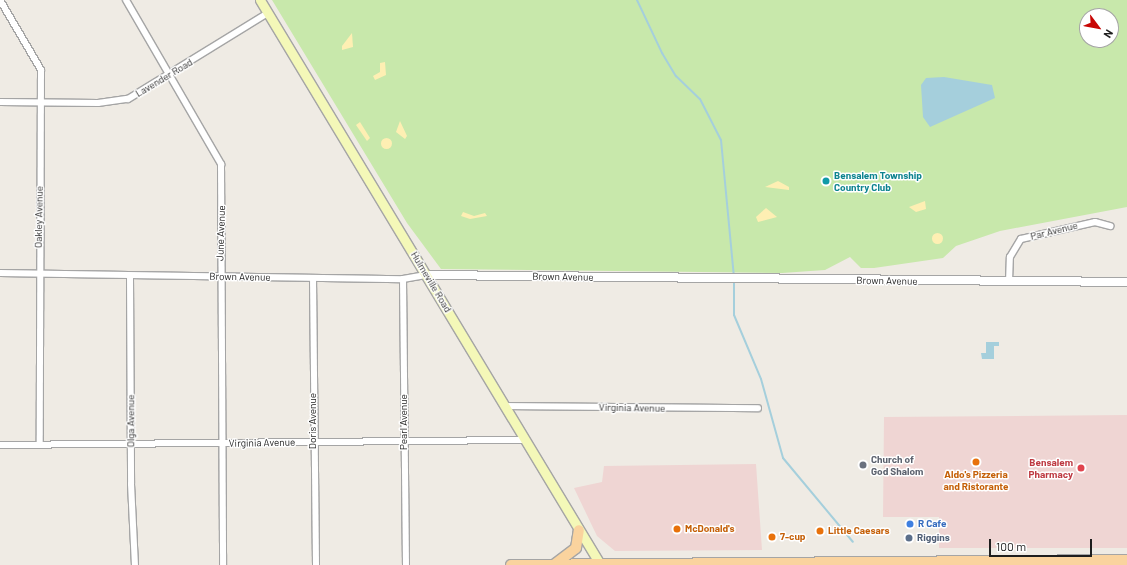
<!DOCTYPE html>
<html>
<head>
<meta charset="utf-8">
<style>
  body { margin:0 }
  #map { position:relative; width:1127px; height:565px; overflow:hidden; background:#efebe4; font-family:Barlow,sans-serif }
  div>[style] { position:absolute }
  .commercial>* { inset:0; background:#efd5d3 }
  .grass>* { inset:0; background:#c8e8ab }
  .sand>* { inset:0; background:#feefb3 }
  .round { border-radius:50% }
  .water>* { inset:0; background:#a5cfdc }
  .stream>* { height:2px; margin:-1px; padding:0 1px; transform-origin:1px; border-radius:1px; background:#a5cfdc }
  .roads { filter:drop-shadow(1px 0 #a5a5a5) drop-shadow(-1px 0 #a5a5a5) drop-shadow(0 1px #a5a5a5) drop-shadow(0 -1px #a5a5a5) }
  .minor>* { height:6px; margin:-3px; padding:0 3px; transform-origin:3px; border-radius:3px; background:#fff }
  .tertiary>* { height:8px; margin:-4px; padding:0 4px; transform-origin:4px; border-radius:4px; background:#fff }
  .secondary>* { height:9px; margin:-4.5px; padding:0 4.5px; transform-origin:4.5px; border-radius:4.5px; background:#f4f8b8 }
  .primary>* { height:10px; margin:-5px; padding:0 5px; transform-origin:5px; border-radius:5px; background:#fad39e }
  .dots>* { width:11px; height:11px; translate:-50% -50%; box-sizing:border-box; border:2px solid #fff; border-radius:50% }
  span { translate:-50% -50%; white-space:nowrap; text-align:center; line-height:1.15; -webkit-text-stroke:3px #fff; paint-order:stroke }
  .street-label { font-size:10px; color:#1e1e1e }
  .culture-label { font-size:10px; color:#0d838f; font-weight:700 }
  .left { translate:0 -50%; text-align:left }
  .worship-label { font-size:10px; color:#5b616d; font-weight:700 }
  .health-label { font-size:10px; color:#be3a42; font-weight:700 }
  .right { translate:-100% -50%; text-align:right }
  .food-label { font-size:10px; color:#c56008; font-weight:700 }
  .shop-label { font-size:10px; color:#366cbe; font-weight:700 }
  .service-label { font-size:10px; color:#4e5e75; font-weight:700 }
  .north { position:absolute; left:1079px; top:8px; width:40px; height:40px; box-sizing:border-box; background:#fff; border:1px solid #a5a5a5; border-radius:50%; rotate:122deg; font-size:11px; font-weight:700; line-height:16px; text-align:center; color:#1e1e1e }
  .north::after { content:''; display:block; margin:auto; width:14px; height:18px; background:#c80604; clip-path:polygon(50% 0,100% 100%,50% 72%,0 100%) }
  .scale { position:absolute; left:989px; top:539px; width:103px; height:18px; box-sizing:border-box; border:2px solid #1e1e1e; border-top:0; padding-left:5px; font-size:12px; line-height:14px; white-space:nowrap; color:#1e1e1e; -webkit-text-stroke:3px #fff; paint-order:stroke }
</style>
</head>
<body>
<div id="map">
  <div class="commercial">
    <i style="clip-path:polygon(1127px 415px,1127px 548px,939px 548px,939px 517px,883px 517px,884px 417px)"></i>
    <i style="clip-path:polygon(756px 464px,762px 550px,615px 551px,597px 536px,574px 488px,602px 482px,604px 466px)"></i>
  </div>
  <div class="grass">
    <i style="clip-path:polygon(evenodd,272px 0,1127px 0,1127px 207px,1000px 231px,956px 246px,943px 258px,874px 268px,861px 268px,850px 257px,825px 270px,782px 273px,441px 269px,407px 223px,272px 0,1087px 16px,1111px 16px,1111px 40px,1087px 40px,1087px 16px)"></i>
  </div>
  <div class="sand">
    <i style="clip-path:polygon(352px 33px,353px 47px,342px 50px,342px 46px)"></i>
    <i style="clip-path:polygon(385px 62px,386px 75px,375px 80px,373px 76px,380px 72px,380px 63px)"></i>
    <i style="clip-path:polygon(400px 121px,407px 136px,405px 139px,396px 132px)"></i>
    <i style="clip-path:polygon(360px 122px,370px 138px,367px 141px,356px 125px)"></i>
    <i class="round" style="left:380.5px;top:137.5px;width:11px;height:11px"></i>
    <i style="clip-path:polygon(778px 181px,789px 187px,789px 190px,765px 187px)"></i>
    <i style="clip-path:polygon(925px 201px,926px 209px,916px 212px,909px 207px)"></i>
    <i style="clip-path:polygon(766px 208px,777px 217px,758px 222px,756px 217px)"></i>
    <i style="clip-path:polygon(463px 212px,474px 216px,485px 213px,487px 216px,470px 219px,461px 216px)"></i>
    <i class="round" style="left:931.5px;top:232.5px;width:11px;height:11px"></i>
  </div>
  <div class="water">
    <i style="clip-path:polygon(944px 77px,992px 85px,995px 98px,930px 127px,923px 117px,921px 85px,926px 78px)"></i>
    <i style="clip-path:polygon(986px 342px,999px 342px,999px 346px,994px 346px,994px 359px,982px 359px,981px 353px,986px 353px)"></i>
  </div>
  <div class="stream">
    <i style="left:637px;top:0;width:59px;rotate:64.7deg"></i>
    <i style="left:662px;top:53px;width:27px;rotate:59deg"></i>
    <i style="left:676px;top:76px;width:33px;rotate:44deg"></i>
    <i style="left:700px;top:99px;width:46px;rotate:62.9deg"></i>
    <i style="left:721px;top:140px;width:138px;rotate:84.6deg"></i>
    <i style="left:734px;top:281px;width:34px;rotate:90deg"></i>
    <i style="left:734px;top:315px;width:69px;rotate:67.1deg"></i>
    <i style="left:761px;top:379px;width:82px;rotate:74.4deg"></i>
    <i style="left:783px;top:458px;width:109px;rotate:50.2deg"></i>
  </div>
  <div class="roads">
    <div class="minor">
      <i style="left:0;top:0;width:81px;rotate:59.6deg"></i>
      <i style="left:41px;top:70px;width:374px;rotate:90.2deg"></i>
      <i style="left:126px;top:0;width:190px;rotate:59.9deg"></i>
      <i style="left:221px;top:164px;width:401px;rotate:89.7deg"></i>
      <i style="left:0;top:102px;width:98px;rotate:0.6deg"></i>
      <i style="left:98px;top:103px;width:30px;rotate:-8deg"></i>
      <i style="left:128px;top:99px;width:164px;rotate:-31.6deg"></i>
      <i style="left:0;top:273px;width:403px;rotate:0.9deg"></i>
      <i style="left:403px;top:279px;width:23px;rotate:-10deg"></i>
      <i style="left:130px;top:276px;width:208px;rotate:89.7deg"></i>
      <i style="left:131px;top:484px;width:81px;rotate:87.2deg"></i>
      <i style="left:313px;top:278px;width:287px;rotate:89.4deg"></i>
      <i style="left:403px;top:279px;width:286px;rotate:89.4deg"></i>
      <i style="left:1009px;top:282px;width:25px;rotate:-88deg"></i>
      <i style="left:1010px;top:257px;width:21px;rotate:-59deg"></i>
      <i style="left:1021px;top:239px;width:76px;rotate:-12.9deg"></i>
      <i style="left:1095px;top:222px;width:16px;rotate:15deg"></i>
      <i style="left:505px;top:406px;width:253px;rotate:0.5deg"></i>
      <i style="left:0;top:445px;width:524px;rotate:-0.55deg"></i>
    </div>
    <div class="tertiary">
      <i style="left:426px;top:275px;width:701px;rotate:0.57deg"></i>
    </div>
    <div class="secondary">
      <i style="left:260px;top:0;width:659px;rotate:58.92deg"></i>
    </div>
    <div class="primary">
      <i style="left:555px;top:564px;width:26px;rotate:-37deg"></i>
      <i style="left:576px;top:548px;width:18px;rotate:-81deg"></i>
      <i style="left:511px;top:565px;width:616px;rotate:-0.47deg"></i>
    </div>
  </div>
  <div class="dots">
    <i style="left:826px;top:181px;background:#0f9aa8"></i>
    <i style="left:976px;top:462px;background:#e8710a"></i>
    <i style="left:863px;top:465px;background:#6b7280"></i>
    <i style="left:1081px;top:468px;background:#e0444e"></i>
    <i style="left:910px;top:524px;background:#3f7fe0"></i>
    <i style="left:677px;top:529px;background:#e8710a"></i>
    <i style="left:820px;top:531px;background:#e8710a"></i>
    <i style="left:772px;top:537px;background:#e8710a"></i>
    <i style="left:909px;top:538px;background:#5c6f8a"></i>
  </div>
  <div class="street-label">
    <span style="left:164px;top:78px;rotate:-31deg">Lavender Road</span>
    <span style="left:39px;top:217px;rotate:-89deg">Oakley Avenue</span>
    <span style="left:1054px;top:231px;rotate:-14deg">Par Avenue</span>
    <span style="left:221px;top:233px;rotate:-88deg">June Avenue</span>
    <span style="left:240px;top:277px;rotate:1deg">Brown Avenue</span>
    <span style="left:563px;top:277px;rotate:1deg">Brown Avenue</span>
    <span style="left:887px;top:281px;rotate:1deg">Brown Avenue</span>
    <span style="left:431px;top:282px;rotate:59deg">Hulmeville Road</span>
    <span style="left:632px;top:408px;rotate:1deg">Virginia Avenue</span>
    <span style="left:131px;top:421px;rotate:-90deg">Olga Avenue</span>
    <span style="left:313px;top:421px;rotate:-90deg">Doris Avenue</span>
    <span style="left:404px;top:422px;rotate:-90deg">Pearl Avenue</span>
    <span style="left:262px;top:443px;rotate:-1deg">Virginia Avenue</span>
  </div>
  <div class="culture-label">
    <span class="left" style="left:834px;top:181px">Bensalem Township<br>Country Club</span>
  </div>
  <div class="worship-label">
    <span class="left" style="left:871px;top:465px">Church of<br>God Shalom</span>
  </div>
  <div class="health-label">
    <span class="right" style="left:1073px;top:468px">Bensalem<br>Pharmacy</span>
  </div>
  <div class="food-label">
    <span style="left:976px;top:480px">Aldo's Pizzeria<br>and Ristorante</span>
    <span class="left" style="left:685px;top:529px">McDonald's</span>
    <span class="left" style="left:828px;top:531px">Little Caesars</span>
    <span class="left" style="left:780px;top:537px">7-cup</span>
  </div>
  <div class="shop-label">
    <span class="left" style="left:918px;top:524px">R Cafe</span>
  </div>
  <div class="service-label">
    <span class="left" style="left:917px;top:538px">Riggins</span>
  </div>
  <div class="north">N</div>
  <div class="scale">100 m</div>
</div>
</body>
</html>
